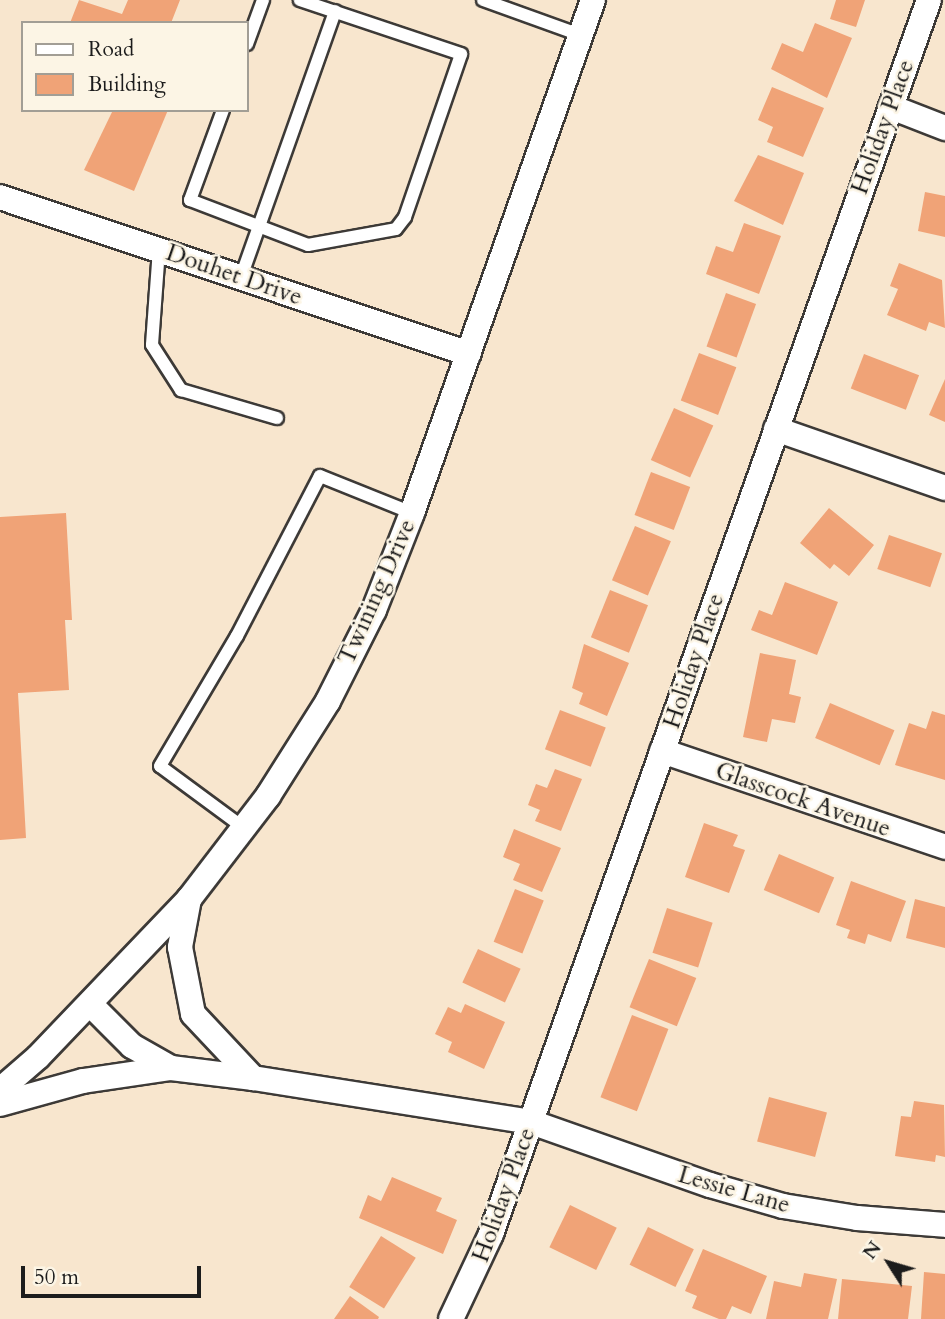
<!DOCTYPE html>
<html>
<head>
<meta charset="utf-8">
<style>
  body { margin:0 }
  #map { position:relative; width:945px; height:1319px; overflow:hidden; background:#f8e6ce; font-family:Cardo,serif }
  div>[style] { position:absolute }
  .building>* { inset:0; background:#f0a377; transform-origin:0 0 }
  .roads { filter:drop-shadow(2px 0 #3d3a37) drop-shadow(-2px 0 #3d3a37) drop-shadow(0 2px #3d3a37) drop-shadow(0 -2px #3d3a37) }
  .service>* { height:12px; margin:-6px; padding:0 6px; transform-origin:6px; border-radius:6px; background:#fff }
  .minor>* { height:24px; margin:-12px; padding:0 12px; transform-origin:12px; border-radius:12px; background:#fff }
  span { translate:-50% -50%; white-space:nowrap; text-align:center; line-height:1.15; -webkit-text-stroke:5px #fcf5e5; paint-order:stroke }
  .street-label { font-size:24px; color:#1c1c1c }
  .legend { position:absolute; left:21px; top:21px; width:228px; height:91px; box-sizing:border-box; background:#fcf5e5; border:2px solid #a29e95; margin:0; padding:9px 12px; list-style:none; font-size:21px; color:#1c1c1c }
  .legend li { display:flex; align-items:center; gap:14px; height:35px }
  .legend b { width:35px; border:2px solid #a29e95 }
  .north { position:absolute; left:854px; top:1228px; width:70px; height:70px; -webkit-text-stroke:5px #fcf5e5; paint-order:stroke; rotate:307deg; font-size:19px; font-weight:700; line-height:28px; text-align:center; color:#1c1c1c }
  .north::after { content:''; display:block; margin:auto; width:24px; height:32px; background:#1c1c1c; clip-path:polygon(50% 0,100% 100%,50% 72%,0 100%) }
  .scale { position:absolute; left:21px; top:1266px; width:180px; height:32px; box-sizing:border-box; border:4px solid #1c1c1c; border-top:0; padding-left:9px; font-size:21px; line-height:24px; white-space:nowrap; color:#1c1c1c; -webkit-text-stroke:5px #fcf5e5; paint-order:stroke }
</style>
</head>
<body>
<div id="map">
  <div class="building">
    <i style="clip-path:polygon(79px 0,122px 14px,128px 0,180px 0,171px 23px,70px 23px)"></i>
    <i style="clip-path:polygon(836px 0,865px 0,856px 27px,830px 19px)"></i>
    <i style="clip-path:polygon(815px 23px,852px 38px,827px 98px,771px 69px,782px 43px,803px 52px)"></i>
    <i style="clip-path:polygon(772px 87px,824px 108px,803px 157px,767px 142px,773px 127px,758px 120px)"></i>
    <i style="clip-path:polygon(113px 110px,168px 110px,134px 191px,84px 170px)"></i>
    <i style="clip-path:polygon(758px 155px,804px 173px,783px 225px,734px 201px)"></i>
    <i style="clip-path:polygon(925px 192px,945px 196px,945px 237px,918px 231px)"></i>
    <i style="clip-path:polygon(744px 223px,781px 236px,759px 294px,706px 274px,716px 246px,733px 252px)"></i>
    <i style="clip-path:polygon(899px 263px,942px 280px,945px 328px,929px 322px,926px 331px,887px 315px,898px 289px,890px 286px)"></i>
    <i style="left:726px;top:293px;width:32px;height:57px;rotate:20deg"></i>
    <i style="left:699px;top:353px;width:40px;height:51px;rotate:21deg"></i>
    <i style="left:864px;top:354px;width:59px;height:37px;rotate:21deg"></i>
    <i style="clip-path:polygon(945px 379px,945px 422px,929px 415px)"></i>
    <i style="left:674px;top:408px;width:43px;height:57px;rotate:24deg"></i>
    <i style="left:651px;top:472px;width:42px;height:46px;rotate:21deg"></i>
    <i style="clip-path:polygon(829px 508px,874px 545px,849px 576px,834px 564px,830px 569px,800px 543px)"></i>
    <i style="clip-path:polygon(66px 513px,72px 620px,65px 620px,69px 690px,18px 693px,26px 838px,0 840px,0 517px)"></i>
    <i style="left:635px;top:526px;width:39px;height:59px;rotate:23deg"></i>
    <i style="left:889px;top:535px;width:56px;height:36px;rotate:19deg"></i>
    <i style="clip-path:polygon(785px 582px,838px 602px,817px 655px,751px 630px,759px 610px,772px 615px)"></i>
    <i style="left:610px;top:590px;width:41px;height:51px;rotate:22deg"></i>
    <i style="clip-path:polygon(584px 644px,629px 663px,607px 716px,579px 704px,583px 693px,572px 688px)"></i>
    <i style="clip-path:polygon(760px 653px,796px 660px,789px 694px,801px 697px,795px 723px,772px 719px,767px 742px,743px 737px)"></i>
    <i style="left:830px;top:703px;width:70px;height:38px;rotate:23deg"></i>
    <i style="left:560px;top:710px;width:49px;height:42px;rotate:21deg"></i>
    <i style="clip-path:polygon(932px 711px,945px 715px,945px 780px,895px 765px,909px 723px,926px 729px)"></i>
    <i style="clip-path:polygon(555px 769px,582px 779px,561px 831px,535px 821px,540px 810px,528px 805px,536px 784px,547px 788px)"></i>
    <i style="clip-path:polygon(704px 823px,738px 835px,733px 846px,745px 850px,729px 893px,685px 877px)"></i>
    <i style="clip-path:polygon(514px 829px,561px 848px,542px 892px,513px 880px,520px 864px,503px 857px)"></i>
    <i style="left:779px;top:854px;width:60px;height:39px;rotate:23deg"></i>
    <i style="clip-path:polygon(851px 881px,906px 901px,891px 942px,868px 934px,865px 944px,847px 938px,850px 930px,836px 925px)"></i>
    <i style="left:515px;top:889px;width:31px;height:57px;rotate:22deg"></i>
    <i style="clip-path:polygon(915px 899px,945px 907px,945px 948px,906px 938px)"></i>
    <i style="left:667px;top:908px;width:48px;height:47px;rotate:18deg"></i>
    <i style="left:478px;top:949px;width:47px;height:37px;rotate:25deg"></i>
    <i style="left:649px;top:959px;width:51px;height:52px;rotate:22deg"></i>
    <i style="clip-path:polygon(465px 1004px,505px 1022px,484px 1069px,448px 1052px,452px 1042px,435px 1034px,448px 1007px,461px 1013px)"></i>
    <i style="left:632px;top:1015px;width:39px;height:88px;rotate:21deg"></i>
    <i style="left:769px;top:1097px;width:60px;height:46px;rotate:15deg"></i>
    <i style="clip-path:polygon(914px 1101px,944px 1105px,945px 1157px,936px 1155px,935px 1162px,895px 1156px,901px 1116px,911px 1117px)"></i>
    <i style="clip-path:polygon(392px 1177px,442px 1198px,436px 1211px,457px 1220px,443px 1254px,359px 1218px,368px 1195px,381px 1201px)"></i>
    <i style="left:570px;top:1205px;width:52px;height:47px;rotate:26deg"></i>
    <i style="left:648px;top:1227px;width:51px;height:42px;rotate:26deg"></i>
    <i style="left:381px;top:1236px;width:41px;height:60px;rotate:32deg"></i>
    <i style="clip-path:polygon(703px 1249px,767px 1276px,751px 1314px,732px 1306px,726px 1319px,719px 1319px,692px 1308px,697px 1296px,685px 1291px)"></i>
    <i style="clip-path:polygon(924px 1272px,945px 1274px,945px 1319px,921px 1319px)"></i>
    <i style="clip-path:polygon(804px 1273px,837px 1279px,828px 1319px,766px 1319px,774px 1281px,801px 1287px)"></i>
    <i style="clip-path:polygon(842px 1279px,912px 1286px,908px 1319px,838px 1319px)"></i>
    <i style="clip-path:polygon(350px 1296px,379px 1317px,378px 1319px,334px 1319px)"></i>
  </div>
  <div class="roads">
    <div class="service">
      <i style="left:483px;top:0;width:103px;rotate:19.8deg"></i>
      <i style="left:247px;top:44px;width:47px;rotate:-70deg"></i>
      <i style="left:223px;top:110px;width:96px;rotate:110.1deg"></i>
      <i style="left:190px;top:200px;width:126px;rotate:20.9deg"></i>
      <i style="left:308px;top:245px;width:89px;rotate:-10.3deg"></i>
      <i style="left:396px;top:229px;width:15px;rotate:-53deg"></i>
      <i style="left:405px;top:217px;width:172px;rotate:-71deg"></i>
      <i style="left:461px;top:54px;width:170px;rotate:-161.5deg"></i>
      <i style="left:159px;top:249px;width:96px;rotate:94.2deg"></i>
      <i style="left:152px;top:345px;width:54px;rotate:57.2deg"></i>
      <i style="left:181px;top:390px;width:100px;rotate:16.3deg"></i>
      <i style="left:241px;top:277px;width:282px;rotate:-70.5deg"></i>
      <i style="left:244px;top:828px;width:104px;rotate:-143.6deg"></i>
      <i style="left:160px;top:766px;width:151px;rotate:-59.4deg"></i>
      <i style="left:237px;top:636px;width:180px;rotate:-62.6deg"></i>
      <i style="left:320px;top:476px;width:99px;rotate:21.9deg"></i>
    </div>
    <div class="minor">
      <i style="left:891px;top:107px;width:58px;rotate:21.3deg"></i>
      <i style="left:0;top:197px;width:494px;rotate:18.5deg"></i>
      <i style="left:776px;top:429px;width:179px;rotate:19.2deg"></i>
      <i style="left:662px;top:751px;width:299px;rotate:18.7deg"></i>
      <i style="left:189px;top:899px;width:49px;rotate:100.6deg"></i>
      <i style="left:180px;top:947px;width:68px;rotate:79deg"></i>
      <i style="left:193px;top:1014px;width:88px;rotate:46.8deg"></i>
      <i style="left:90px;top:1004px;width:59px;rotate:45deg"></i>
      <i style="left:132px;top:1046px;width:45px;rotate:29.4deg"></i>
      <i style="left:0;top:1090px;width:50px;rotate:-41deg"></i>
      <i style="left:38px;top:1057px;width:219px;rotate:-46.3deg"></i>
      <i style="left:189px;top:899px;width:130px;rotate:-52.5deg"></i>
      <i style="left:268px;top:796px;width:112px;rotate:-57.7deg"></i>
      <i style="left:328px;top:701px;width:102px;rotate:-63.2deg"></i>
      <i style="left:374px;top:610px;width:104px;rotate:-68.6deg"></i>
      <i style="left:412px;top:513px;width:544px;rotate:-70.57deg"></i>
      <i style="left:0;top:1104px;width:86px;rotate:-15.5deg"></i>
      <i style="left:83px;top:1081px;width:89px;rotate:-8.4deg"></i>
      <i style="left:171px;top:1068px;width:83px;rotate:7deg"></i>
      <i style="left:253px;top:1078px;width:281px;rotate:9deg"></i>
      <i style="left:531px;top:1122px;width:190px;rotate:19.4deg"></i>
      <i style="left:710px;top:1185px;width:76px;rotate:16deg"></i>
      <i style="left:783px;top:1206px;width:75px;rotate:9.2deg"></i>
      <i style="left:857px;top:1218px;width:88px;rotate:4.5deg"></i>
      <i style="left:451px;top:1319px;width:94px;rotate:-64.8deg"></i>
      <i style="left:491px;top:1234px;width:1309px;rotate:-70.46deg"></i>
    </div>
  </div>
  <div class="street-label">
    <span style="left:883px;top:127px;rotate:-70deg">Holiday Place</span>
    <span style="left:234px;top:275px;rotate:19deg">Douhet Drive</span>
    <span style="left:377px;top:592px;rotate:-66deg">Twining Drive</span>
    <span style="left:694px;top:661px;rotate:-71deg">Holiday Place</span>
    <span style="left:803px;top:800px;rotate:19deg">Glasscock Avenue</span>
    <span style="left:734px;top:1190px;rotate:16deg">Lessie Lane</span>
    <span style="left:504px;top:1195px;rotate:-70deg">Holiday Place</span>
  </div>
  <ul class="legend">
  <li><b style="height:9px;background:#fff"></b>Road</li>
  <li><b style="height:19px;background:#f0a377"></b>Building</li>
  </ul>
  <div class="north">N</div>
  <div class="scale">50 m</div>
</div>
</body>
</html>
